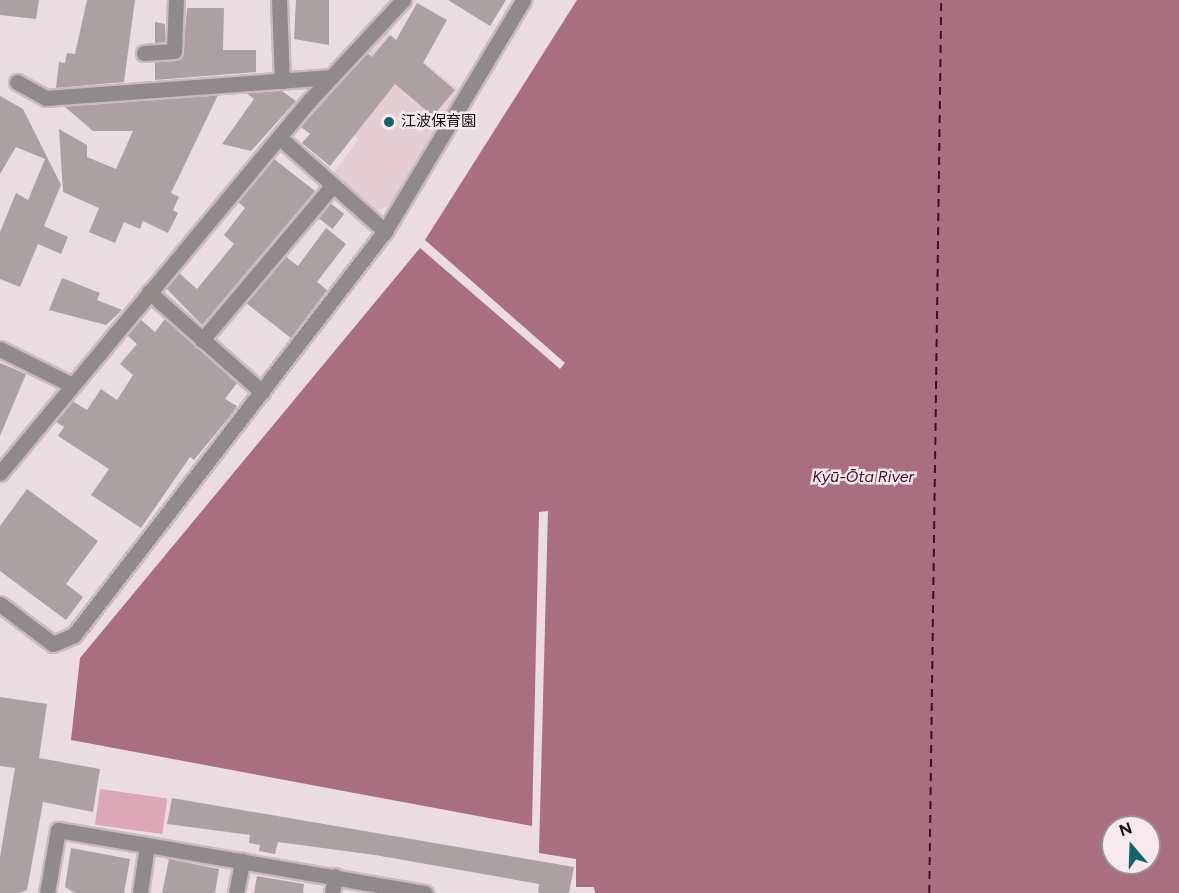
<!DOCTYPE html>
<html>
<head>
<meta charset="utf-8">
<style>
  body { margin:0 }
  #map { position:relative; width:1179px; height:893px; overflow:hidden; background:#eadce0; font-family:Figtree,"Noto Sans JP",sans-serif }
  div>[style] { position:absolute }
  .built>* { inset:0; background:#e4ced4 }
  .green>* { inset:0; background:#dea7b7; transform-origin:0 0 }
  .water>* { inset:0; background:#a96f81 }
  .ferry>* { height:1.5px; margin-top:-0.75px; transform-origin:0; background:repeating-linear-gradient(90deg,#4f0527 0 8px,transparent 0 14px) }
  .building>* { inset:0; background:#ada0a3; transform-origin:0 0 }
  .roads { filter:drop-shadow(2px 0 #c7bbbf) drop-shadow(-2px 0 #c7bbbf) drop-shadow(0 2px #c7bbbf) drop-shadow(0 -2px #c7bbbf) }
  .street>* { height:15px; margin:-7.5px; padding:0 7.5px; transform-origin:7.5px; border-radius:7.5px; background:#908a8b }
  .dots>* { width:16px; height:16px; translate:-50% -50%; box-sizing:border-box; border:3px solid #f7e9ed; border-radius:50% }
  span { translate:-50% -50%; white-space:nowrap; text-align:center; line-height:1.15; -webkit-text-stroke:5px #f7e9ed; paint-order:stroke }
  .poi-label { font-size:15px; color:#120e0f }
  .left { translate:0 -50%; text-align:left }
  .water-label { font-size:16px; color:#4f0527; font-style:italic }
  .north { position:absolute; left:1101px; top:815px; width:60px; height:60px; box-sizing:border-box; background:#f7e9ed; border:2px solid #9b9194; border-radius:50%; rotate:341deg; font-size:16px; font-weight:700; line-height:24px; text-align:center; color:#120e0f }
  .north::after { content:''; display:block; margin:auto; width:21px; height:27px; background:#15616c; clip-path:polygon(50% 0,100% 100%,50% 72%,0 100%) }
</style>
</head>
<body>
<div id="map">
  <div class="built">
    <i style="clip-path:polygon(387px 32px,458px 89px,391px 206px,375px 211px,334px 173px,358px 139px,319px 106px)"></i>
  </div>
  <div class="green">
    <i style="left:100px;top:789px;width:68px;height:36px;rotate:8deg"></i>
  </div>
  <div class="water">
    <i style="clip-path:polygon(evenodd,577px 0,1179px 0,1179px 893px,595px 893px,594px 887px,576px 887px,576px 859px,539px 853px,548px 511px,539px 512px,532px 826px,71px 740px,80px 658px,420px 248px,560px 369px,565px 363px,425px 240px,577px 0,1113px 827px,1149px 827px,1149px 863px,1113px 863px,1113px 827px)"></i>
  </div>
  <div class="ferry">
    <i style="left:929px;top:893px;width:893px;rotate:-89.23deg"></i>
  </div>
  <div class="building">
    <i style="clip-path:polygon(0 0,39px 0,36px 19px,0 15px)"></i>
    <i style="clip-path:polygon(87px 0,135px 0,124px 82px,56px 88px,59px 62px,65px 63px,67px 53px,75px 54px)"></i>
    <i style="clip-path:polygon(296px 0,329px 0,329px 45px,294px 39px)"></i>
    <i style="clip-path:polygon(448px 0,506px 0,490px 26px)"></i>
    <i style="clip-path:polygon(417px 3px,447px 20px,423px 63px,455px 90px,433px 116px,395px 84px,330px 166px,302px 143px,310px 134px,301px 127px,367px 53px,372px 57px,390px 35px,396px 40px)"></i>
    <i style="clip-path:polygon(187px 8px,224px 8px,223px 50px,256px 50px,256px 72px,155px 80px,155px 62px,183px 55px)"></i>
    <i style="clip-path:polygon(155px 22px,165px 24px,165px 42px,155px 43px)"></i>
    <i style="clip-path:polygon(282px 91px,296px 101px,251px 151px,222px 144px,254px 99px,246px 93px)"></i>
    <i style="clip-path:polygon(218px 95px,171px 193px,179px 197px,173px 210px,178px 213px,168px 233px,143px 221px,140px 229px,124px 222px,115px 243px,89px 232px,99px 208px,63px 192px,59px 129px,87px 145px,87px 157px,116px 169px,133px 131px,93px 131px,64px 106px)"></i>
    <i style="clip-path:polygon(0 96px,23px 109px,61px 185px,44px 226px,68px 237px,61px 254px,38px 244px,20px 287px,0 279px,0 232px,16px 193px,28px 200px,45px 159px,16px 147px,0 174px)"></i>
    <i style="clip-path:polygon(274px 159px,315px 191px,202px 325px,166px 288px,179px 273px,197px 289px,234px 244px,224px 235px,245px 208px,238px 202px)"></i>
    <i style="left:330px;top:203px;width:18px;height:19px;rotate:38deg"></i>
    <i style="clip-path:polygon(326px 228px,346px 244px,317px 282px,327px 290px,291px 338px,246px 303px,285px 256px,298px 266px)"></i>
    <i style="clip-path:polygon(62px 278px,100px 293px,97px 300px,122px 310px,106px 325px,49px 310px)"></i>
    <i style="clip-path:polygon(140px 319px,155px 332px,165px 319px,237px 383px,225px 399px,237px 406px,231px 415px,194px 460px,190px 457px,141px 528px,91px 495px,109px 469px,58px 436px,64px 427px,56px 422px,72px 401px,87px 410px,101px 389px,117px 400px,133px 375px,120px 364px,137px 344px,127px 335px)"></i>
    <i style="clip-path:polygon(0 363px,26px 374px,0 436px)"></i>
    <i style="clip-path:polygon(27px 489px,98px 541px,66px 584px,83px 597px,66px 620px,0 571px,0 526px)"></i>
    <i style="clip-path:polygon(0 697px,47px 704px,39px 758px,100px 769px,93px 812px,43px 802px,27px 890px,19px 893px,0 893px,0 857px,15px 768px,0 766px)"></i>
    <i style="clip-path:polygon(172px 798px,574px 867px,569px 893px,538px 893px,539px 884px,375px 855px,278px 842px,275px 854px,259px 851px,260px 845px,249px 843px,250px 835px,167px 824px)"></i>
    <i style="clip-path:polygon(71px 848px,130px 859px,124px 893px,75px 893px,65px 887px)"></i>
    <i style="clip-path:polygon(169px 859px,219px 869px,215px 893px,162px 893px)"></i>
    <i style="clip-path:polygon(257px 876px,304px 884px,303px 893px,254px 893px)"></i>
  </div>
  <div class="roads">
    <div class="street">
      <i style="left:279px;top:0;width:81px;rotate:87.9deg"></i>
      <i style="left:144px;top:53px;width:30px;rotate:-4deg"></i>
      <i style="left:174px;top:51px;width:51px;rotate:-87.8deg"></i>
      <i style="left:17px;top:82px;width:33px;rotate:29deg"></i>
      <i style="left:46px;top:98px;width:286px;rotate:-4.2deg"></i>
      <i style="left:279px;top:137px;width:142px;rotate:41.6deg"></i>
      <i style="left:149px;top:292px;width:151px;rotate:41.5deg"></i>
      <i style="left:202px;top:340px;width:203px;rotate:-49.8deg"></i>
      <i style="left:0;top:349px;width:80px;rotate:26.6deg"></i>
      <i style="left:0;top:473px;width:485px;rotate:-50.3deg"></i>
      <i style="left:310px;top:100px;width:137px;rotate:-47.1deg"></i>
      <i style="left:0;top:604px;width:66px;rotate:37deg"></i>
      <i style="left:53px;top:644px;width:23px;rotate:-23deg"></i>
      <i style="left:74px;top:635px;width:510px;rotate:-52.41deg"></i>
      <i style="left:385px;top:231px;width:269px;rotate:-59.1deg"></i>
      <i style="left:147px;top:845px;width:282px;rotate:9.8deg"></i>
      <i style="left:47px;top:893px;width:64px;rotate:-80.1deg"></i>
      <i style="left:58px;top:830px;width:90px;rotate:9.6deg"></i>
      <i style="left:147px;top:845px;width:49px;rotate:98.3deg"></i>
      <i style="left:236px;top:893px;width:33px;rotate:-79deg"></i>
      <i style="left:332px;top:893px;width:17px;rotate:-80deg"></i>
    </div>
  </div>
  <div class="dots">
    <i style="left:389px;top:122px;background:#15616c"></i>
  </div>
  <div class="poi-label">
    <span class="left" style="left:401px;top:122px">江波保育園</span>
  </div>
  <div class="water-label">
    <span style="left:863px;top:477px">Kyū-Ōta River</span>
  </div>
  <div class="north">N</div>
</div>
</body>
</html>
